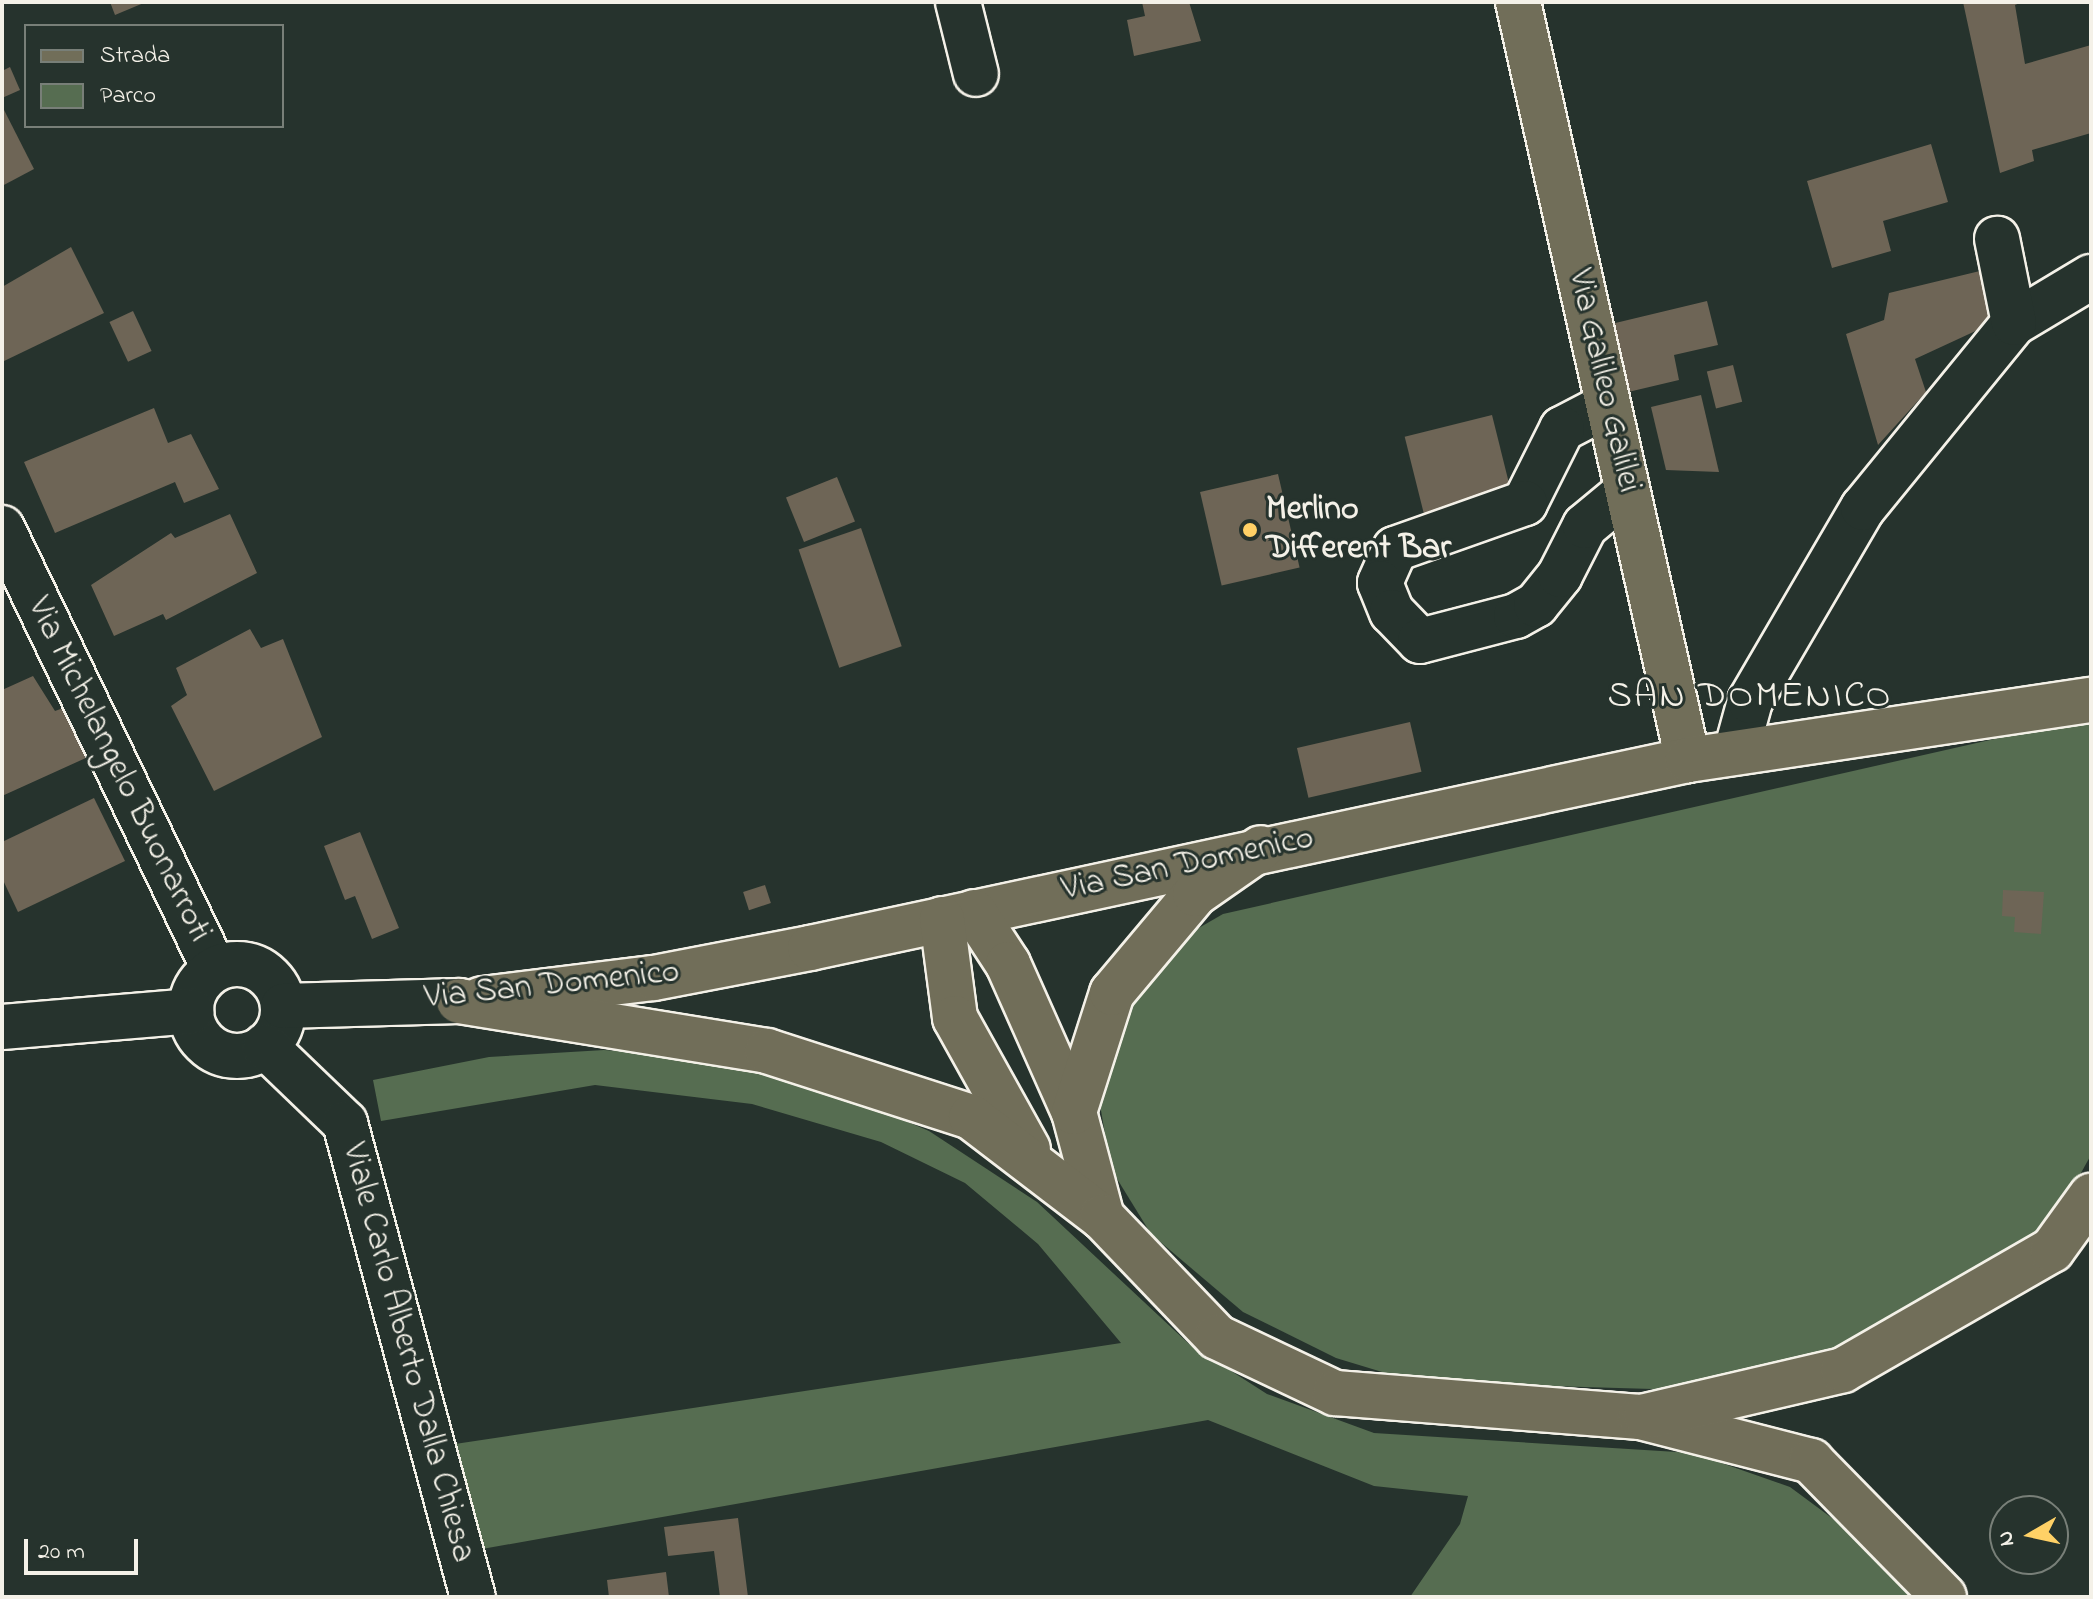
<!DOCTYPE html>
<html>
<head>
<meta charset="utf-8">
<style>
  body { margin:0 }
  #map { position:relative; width:2093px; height:1599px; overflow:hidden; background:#26332d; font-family:"Indie Flower",sans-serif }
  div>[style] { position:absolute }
  .green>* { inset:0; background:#566d51 }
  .building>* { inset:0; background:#6e6556; transform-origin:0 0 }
  .roads { filter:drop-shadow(2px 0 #f4f1e8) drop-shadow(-2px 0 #f4f1e8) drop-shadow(0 2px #f4f1e8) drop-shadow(0 -2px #f4f1e8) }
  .minor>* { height:44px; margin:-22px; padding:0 22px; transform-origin:22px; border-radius:22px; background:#26332d }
  .minor>.ring { margin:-22px; padding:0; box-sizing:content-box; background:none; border:44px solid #26332d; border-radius:50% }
  .major>* { height:44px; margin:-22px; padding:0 22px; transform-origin:22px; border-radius:22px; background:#716e59 }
  .highway>* { height:44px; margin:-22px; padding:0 22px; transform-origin:22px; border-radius:22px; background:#716e59 }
  .dots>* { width:22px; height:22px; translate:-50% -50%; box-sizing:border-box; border:4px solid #26332d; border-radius:50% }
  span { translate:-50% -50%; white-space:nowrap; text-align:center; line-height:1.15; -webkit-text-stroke:6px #26332d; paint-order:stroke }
  .street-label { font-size:34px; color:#f4f1e8 }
  .poi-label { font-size:34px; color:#f4f1e8; font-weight:700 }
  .left { translate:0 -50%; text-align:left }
  .quarter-label { font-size:38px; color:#f4f1e8; letter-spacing:2px }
  .frame { position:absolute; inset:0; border:4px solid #f4f1e8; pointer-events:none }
  .legend { position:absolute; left:24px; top:24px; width:260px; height:104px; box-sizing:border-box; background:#26332d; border:2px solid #787f78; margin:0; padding:10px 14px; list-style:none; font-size:24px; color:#f4f1e8 }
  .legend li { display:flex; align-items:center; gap:16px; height:40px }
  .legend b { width:40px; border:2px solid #787f78 }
  .north { position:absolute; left:1989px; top:1495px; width:80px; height:80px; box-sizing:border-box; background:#26332d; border:2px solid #787f78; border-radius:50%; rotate:261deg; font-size:22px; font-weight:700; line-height:32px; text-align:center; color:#f4f1e8 }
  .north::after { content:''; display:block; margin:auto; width:28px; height:36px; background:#ffd166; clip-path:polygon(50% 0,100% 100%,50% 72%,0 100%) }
  .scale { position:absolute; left:24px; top:1539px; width:114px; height:36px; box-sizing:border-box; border:4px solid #f4f1e8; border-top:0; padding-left:10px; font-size:24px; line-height:28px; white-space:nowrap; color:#f4f1e8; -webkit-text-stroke:6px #26332d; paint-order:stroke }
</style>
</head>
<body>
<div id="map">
  <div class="green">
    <i style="clip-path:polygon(2091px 717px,2091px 1155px,2063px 1205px,2003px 1266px,1853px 1357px,1721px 1391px,1415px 1382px,1336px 1358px,1243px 1312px,1151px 1234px,1111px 1169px,1098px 1093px,1114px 1025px,1178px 940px,1223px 914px)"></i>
    <i style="clip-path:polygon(604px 1050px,704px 1058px,829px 1088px,929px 1131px,1037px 1202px,1189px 1344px,1267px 1394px,1374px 1433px,1693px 1453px,1790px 1487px,1867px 1544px,1916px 1597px,1410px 1597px,1460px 1524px,1468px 1496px,1374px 1486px,1208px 1420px,482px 1549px,455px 1444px,1121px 1343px,1038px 1244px,965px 1183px,881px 1142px,752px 1104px,595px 1085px,381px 1121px,373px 1080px,489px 1057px)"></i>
  </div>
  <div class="building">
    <i style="clip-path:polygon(110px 2px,146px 2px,115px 15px)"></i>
    <i style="clip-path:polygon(1142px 2px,1189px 2px,1201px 41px,1134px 56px,1127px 20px,1145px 16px)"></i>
    <i style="clip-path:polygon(1963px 2px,2022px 2px,2015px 5px,2025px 64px,2091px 45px,2091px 133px,2032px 150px,2034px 161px,2000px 173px)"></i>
    <i style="clip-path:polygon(10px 67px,20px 90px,2px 98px,2px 71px)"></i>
    <i style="clip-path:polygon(2px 106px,34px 169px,2px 186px)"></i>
    <i style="clip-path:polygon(1931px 144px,1948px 202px,1883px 221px,1891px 251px,1832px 268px,1807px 181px)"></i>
    <i style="clip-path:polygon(71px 247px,104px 313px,2px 362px,2px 287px)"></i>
    <i style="clip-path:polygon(1984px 270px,1995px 322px,1915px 359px,1926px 392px,1878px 445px,1846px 334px,1884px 320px,1889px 293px)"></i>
    <i style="clip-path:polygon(1707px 301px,1718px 345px,1674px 355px,1679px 380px,1624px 393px,1607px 325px)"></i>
    <i style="left:133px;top:311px;width:44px;height:26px;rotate:65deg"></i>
    <i style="left:1733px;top:365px;width:38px;height:27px;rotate:76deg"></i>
    <i style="clip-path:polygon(1701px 395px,1719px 472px,1666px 470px,1651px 407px)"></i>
    <i style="clip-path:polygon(154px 408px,168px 443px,191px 434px,219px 489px,184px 503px,175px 482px,55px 533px,24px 462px)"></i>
    <i style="left:1492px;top:415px;width:86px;height:90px;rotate:76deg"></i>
    <i style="left:1278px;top:474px;width:96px;height:80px;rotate:77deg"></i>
    <i style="left:837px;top:477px;width:48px;height:55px;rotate:68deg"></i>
    <i style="clip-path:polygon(230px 514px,257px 573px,166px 620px,163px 614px,114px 636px,91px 585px,171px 533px,175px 538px)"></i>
    <i style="left:861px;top:528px;width:125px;height:66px;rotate:71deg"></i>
    <i style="clip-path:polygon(250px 629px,261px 648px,283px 639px,322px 737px,214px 791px,171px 706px,187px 695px,176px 668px)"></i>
    <i style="clip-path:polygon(33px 676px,55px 711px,66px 707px,88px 757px,2px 796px,2px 690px)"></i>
    <i style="left:1410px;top:722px;width:51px;height:116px;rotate:77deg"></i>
    <i style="clip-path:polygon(94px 798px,125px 861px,18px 912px,2px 878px,2px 842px)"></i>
    <i style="clip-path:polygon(360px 832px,399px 928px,372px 939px,355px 896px,345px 900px,324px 846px)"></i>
    <i style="left:765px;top:885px;width:19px;height:23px;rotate:72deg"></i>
    <i style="clip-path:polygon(2003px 890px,2044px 892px,2041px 934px,2014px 932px,2015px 917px,2002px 916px)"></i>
    <i style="clip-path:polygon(738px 1518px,748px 1597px,720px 1597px,714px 1551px,668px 1556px,664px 1527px)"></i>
    <i style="clip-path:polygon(666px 1572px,669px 1597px,609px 1597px,607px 1580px)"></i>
  </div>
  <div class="roads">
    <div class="minor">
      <i style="left:958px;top:2px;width:74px;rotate:76deg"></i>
      <i style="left:2014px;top:323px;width:90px;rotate:-30.9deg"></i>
      <i style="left:1608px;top:405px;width:52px;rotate:152.4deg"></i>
      <i style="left:1562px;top:429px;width:83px;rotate:116.6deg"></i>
      <i style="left:1525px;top:503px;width:138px;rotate:160.5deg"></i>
      <i style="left:1395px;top:549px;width:37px;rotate:114deg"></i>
      <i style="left:1380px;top:583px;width:31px;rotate:68deg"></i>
      <i style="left:1392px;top:612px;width:40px;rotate:46deg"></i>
      <i style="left:1420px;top:641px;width:99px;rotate:-14.6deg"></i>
      <i style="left:1516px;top:616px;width:23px;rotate:-29deg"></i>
      <i style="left:1536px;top:605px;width:38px;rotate:-51deg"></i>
      <i style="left:1560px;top:575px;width:55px;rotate:-63deg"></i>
      <i style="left:1585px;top:526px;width:55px;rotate:-39.8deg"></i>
      <i style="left:2px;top:528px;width:489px;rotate:64.3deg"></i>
      <i style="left:1736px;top:752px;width:53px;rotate:-74.6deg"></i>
      <i style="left:1750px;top:701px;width:224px;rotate:-59.7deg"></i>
      <i style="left:1863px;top:508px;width:239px;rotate:-50.8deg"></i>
      <i style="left:2014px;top:323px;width:86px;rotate:-101.4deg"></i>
      <i class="ring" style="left:191px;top:964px;width:48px;height:48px"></i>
      <i style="left:283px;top:1006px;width:176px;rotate:-1.6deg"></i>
      <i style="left:2px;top:1027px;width:190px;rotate:-4.8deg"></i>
      <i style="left:265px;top:1046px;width:111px;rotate:43.9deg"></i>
      <i style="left:345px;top:1123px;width:491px;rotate:74.9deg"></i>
    </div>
    <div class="major">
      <i style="left:1518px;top:2px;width:777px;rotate:77.36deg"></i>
      <i style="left:482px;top:999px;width:173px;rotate:-7deg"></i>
      <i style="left:654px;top:978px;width:159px;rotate:-10.9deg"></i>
      <i style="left:810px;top:948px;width:898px;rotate:-12.09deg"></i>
      <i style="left:1688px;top:760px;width:407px;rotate:-8.5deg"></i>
    </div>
    <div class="highway">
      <i style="left:974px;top:912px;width:62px;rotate:56.8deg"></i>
      <i style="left:1008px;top:964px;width:162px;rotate:66deg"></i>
      <i style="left:1074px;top:1112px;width:109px;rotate:75.1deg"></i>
      <i style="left:942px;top:919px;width:100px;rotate:82.5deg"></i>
      <i style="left:955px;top:1018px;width:150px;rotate:60.9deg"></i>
      <i style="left:459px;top:1001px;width:312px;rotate:9.2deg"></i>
      <i style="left:767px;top:1051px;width:214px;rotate:17.9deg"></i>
      <i style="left:971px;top:1117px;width:165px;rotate:37.4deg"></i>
      <i style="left:1102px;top:1217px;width:166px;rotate:46.2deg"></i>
      <i style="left:1217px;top:1337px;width:131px;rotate:25.4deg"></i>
      <i style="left:1335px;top:1393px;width:306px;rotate:4.5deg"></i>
      <i style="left:1640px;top:1417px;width:177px;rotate:14.4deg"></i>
      <i style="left:1811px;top:1461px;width:190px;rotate:45.6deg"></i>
      <i style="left:1074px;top:1112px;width:125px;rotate:-72.3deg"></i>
      <i style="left:1112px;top:993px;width:129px;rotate:-50deg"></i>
      <i style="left:1195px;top:894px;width:80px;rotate:-34.9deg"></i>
      <i style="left:1646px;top:1416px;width:202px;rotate:-13.1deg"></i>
      <i style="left:1843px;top:1370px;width:241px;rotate:-29.9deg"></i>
      <i style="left:2052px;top:1250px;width:67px;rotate:-54.2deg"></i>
    </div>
  </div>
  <div class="dots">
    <i style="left:1250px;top:530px;background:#ffd166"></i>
  </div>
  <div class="street-label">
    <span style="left:1603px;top:381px;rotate:77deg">Via Galileo Galilei</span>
    <span style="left:118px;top:770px;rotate:64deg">Via Michelangelo Buonarroti</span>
    <span style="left:1188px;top:865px;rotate:-12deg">Via San Domenico</span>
    <span style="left:552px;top:986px;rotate:-6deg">Via San Domenico</span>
    <span style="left:407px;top:1353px;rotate:75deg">Viale Carlo Alberto Dalla Chiesa</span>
  </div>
  <div class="poi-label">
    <span class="left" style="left:1266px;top:530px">Merlino<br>Different Bar</span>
  </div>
  <div class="quarter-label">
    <span style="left:1750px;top:698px">SAN DOMENICO</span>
  </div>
  <div class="frame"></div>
  <ul class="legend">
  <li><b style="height:10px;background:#716e59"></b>Strada</li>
  <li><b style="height:22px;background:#566d51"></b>Parco</li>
  </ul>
  <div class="north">N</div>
  <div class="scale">20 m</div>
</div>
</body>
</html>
